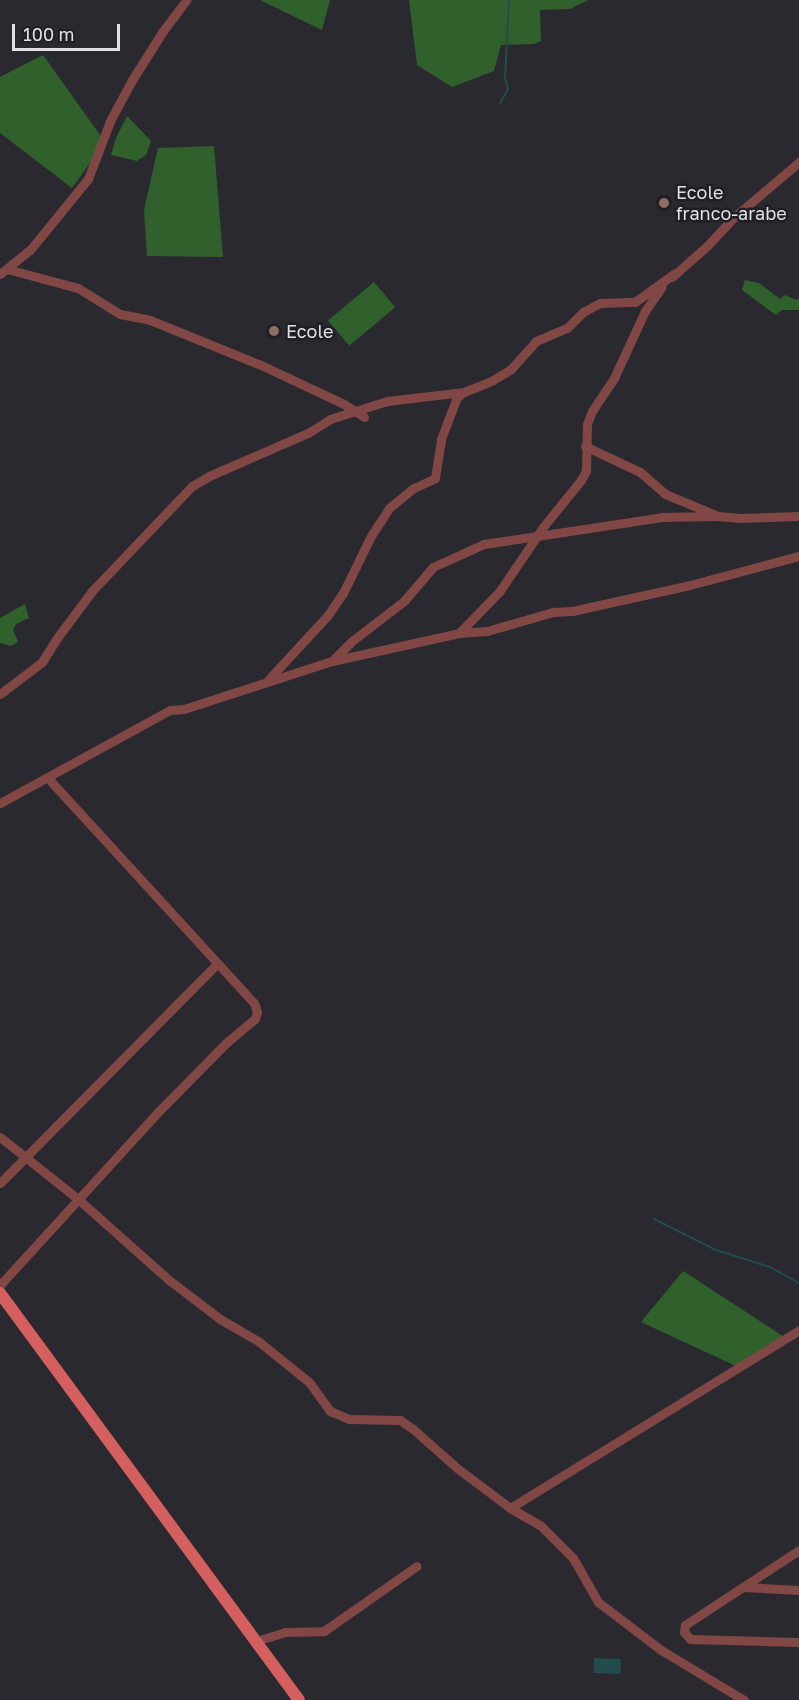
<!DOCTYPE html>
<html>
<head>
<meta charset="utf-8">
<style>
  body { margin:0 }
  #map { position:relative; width:799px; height:1700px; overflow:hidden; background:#2b2930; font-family:"Golos Text",sans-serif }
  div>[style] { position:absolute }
  .green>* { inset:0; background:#30612c; transform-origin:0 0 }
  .water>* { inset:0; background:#234c4c; transform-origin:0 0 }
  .stream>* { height:2px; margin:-1px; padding:0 1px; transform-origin:1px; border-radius:1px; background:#234c4c }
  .minor>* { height:9px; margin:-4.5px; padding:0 4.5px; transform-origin:4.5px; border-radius:4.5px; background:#804745 }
  .major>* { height:12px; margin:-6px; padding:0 6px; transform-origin:6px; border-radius:6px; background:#d35f5e }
  .dots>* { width:16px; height:16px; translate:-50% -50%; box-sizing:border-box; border:3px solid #211f26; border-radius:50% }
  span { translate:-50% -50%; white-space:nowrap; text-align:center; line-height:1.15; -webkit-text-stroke:5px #211f26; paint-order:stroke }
  .poi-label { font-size:18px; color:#e1e0e5 }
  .left { translate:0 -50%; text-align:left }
  .scale { position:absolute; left:12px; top:24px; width:108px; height:27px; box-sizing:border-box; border:3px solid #e1e0e5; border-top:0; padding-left:8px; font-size:18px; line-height:21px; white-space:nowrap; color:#e1e0e5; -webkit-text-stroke:4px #211f26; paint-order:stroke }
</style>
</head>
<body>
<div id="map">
  <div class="green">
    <i style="clip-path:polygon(260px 0,330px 0,322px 30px)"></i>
    <i style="clip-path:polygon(409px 0,588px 0,570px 9px,540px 10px,541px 41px,534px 44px,501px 45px,494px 71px,452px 87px,417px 65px)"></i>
    <i style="clip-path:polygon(43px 55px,105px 142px,72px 188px,0 133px,0 77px)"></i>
    <i style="clip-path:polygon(127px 116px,151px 141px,146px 155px,137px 161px,111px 155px,116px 138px)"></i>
    <i style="clip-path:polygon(214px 146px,223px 257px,147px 256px,144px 210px,158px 148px)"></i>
    <i style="clip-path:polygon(745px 280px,759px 283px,780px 299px,785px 295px,796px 300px,799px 298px,799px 310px,782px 310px,776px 315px,742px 290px)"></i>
    <i style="left:374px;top:282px;width:33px;height:60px;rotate:50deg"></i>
    <i style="clip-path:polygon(25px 604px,29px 618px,16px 624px,13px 630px,18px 642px,11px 646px,0 643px,0 618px)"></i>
    <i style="clip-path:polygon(683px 1271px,786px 1338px,738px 1367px,641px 1322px)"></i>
  </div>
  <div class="water">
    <i style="left:594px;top:1658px;width:27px;height:15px;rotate:2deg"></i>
  </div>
  <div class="stream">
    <i style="left:500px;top:103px;width:16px;rotate:-60deg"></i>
    <i style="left:508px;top:89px;width:11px;rotate:-105deg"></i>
    <i style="left:505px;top:78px;width:78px;rotate:-87.1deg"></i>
    <i style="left:654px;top:1219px;width:69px;rotate:26.6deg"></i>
    <i style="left:716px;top:1250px;width:57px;rotate:17.5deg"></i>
    <i style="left:770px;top:1267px;width:33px;rotate:29deg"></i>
  </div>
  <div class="minor">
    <i style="left:7px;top:269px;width:73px;rotate:15deg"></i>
    <i style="left:78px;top:288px;width:49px;rotate:31.8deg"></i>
    <i style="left:120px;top:314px;width:31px;rotate:11deg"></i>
    <i style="left:150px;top:320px;width:120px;rotate:22.1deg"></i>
    <i style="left:261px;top:365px;width:92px;rotate:25.2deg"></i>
    <i style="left:344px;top:404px;width:24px;rotate:33deg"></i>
    <i style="left:0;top:274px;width:38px;rotate:-39deg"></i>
    <i style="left:30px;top:250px;width:92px;rotate:-50.8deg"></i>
    <i style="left:88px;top:179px;width:62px;rotate:-69.2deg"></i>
    <i style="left:110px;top:121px;width:47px;rotate:-61.8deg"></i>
    <i style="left:132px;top:80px;width:58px;rotate:-57.7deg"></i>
    <i style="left:163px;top:31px;width:39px;rotate:-53deg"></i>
    <i style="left:672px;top:277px;width:48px;rotate:-41.6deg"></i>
    <i style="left:708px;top:245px;width:37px;rotate:-47deg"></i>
    <i style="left:733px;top:218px;width:87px;rotate:-40.3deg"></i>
    <i style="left:585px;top:446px;width:61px;rotate:25.3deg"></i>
    <i style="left:640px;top:472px;width:33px;rotate:41deg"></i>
    <i style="left:665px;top:494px;width:57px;rotate:22.5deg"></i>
    <i style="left:718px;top:516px;width:22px;rotate:5deg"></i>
    <i style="left:740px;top:518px;width:59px;rotate:-1.9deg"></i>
    <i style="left:459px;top:633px;width:57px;rotate:-45.7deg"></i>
    <i style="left:499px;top:592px;width:78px;rotate:-55.9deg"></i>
    <i style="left:543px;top:527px;width:60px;rotate:-51deg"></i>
    <i style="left:581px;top:480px;width:10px;rotate:-61deg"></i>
    <i style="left:586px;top:471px;width:47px;rotate:-88.8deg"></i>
    <i style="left:587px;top:424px;width:14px;rotate:-69deg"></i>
    <i style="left:592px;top:411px;width:40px;rotate:-56deg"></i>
    <i style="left:614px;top:378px;width:74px;rotate:-65.2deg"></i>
    <i style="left:645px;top:311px;width:29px;rotate:-55deg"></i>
    <i style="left:332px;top:661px;width:28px;rotate:-45deg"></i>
    <i style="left:352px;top:641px;width:66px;rotate:-37.6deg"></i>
    <i style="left:404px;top:601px;width:45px;rotate:-49.5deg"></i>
    <i style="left:433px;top:567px;width:56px;rotate:-24.3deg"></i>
    <i style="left:484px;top:544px;width:180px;rotate:-8.6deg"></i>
    <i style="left:662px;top:517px;width:56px;rotate:-1deg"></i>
    <i style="left:268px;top:680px;width:88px;rotate:-47.3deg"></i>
    <i style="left:328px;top:615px;width:27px;rotate:-56deg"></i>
    <i style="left:343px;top:593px;width:64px;rotate:-63.8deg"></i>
    <i style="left:371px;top:536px;width:33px;rotate:-57deg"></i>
    <i style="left:389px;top:508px;width:32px;rotate:-39deg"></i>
    <i style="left:414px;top:488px;width:23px;rotate:-25deg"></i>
    <i style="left:435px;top:478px;width:39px;rotate:-81deg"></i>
    <i style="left:441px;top:439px;width:45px;rotate:-69.1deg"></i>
    <i style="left:457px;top:397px;width:9px;rotate:-36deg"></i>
    <i style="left:0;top:694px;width:53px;rotate:-37.3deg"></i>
    <i style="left:42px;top:662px;width:28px;rotate:-58deg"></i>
    <i style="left:57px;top:638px;width:59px;rotate:-53.3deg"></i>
    <i style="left:92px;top:591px;width:145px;rotate:-46.4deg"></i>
    <i style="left:192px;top:486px;width:20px;rotate:-30deg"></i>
    <i style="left:209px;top:476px;width:108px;rotate:-23.5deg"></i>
    <i style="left:308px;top:433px;width:26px;rotate:-32deg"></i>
    <i style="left:330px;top:419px;width:60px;rotate:-17.5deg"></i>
    <i style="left:387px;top:401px;width:78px;rotate:-6.7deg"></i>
    <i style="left:464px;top:392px;width:31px;rotate:-22deg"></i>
    <i style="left:493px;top:380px;width:21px;rotate:-31deg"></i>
    <i style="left:511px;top:369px;width:38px;rotate:-48deg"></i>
    <i style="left:536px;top:341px;width:34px;rotate:-23deg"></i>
    <i style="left:567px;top:328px;width:23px;rotate:-45deg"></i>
    <i style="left:583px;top:312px;width:19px;rotate:-28deg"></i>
    <i style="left:600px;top:303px;width:35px;rotate:-2deg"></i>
    <i style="left:635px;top:302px;width:49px;rotate:-35.9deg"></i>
    <i style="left:0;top:803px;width:194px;rotate:-28.7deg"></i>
    <i style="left:170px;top:710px;width:14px;rotate:-4deg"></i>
    <i style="left:184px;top:709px;width:156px;rotate:-18deg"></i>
    <i style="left:332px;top:661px;width:130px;rotate:-12.4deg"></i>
    <i style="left:459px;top:633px;width:28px;rotate:-4deg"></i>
    <i style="left:487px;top:631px;width:69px;rotate:-16.1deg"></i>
    <i style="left:553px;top:612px;width:19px;rotate:-3deg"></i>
    <i style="left:572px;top:611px;width:117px;rotate:-12.4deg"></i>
    <i style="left:686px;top:586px;width:117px;rotate:-14.9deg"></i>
    <i style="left:0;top:1137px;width:100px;rotate:38.5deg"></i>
    <i style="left:78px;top:1199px;width:122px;rotate:41.7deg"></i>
    <i style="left:169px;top:1280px;width:64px;rotate:37.4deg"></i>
    <i style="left:220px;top:1319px;width:44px;rotate:30.1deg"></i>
    <i style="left:258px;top:1341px;width:65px;rotate:38.8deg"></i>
    <i style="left:309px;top:1382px;width:36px;rotate:54deg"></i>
    <i style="left:330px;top:1411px;width:21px;rotate:23deg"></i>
    <i style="left:349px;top:1419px;width:51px;rotate:1.1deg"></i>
    <i style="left:400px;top:1420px;width:16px;rotate:35deg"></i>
    <i style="left:413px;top:1429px;width:59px;rotate:41.6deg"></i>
    <i style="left:457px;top:1468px;width:66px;rotate:37deg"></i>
    <i style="left:510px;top:1508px;width:34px;rotate:30deg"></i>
    <i style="left:540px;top:1525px;width:47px;rotate:45deg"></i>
    <i style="left:573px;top:1558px;width:51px;rotate:60.4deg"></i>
    <i style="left:598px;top:1602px;width:79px;rotate:37.3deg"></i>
    <i style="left:661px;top:1650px;width:97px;rotate:31.1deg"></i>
    <i style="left:0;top:1183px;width:308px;rotate:-45.3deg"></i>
    <i style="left:0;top:1285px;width:234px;rotate:-47.6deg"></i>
    <i style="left:158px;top:1112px;width:97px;rotate:-45.4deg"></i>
    <i style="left:226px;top:1043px;width:38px;rotate:-40deg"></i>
    <i style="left:255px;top:1019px;width:7px;rotate:-74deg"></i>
    <i style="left:257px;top:1012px;width:9px;rotate:-108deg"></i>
    <i style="left:254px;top:1003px;width:306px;rotate:-132.5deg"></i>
    <i style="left:510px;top:1508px;width:339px;rotate:-31.6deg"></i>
    <i style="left:799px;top:1550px;width:136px;rotate:146.7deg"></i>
    <i style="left:685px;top:1625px;width:7px;rotate:98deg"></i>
    <i style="left:684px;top:1632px;width:9px;rotate:49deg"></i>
    <i style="left:690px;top:1639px;width:109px;rotate:1.6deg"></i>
    <i style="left:743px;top:1587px;width:56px;rotate:3.1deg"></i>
    <i style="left:256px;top:1641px;width:30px;rotate:-17deg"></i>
    <i style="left:285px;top:1632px;width:39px;rotate:-1deg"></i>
    <i style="left:324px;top:1631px;width:113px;rotate:-35deg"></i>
  </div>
  <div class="major">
    <i style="left:0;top:1293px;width:505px;rotate:53.7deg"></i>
  </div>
  <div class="dots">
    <i style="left:664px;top:203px;background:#8d6e63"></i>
    <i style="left:274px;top:331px;background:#8d6e63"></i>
  </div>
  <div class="poi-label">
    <span class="left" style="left:676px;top:203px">Ecole<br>franco-arabe</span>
    <span class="left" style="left:286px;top:331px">Ecole</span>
  </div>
  <div class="scale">100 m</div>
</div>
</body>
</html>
